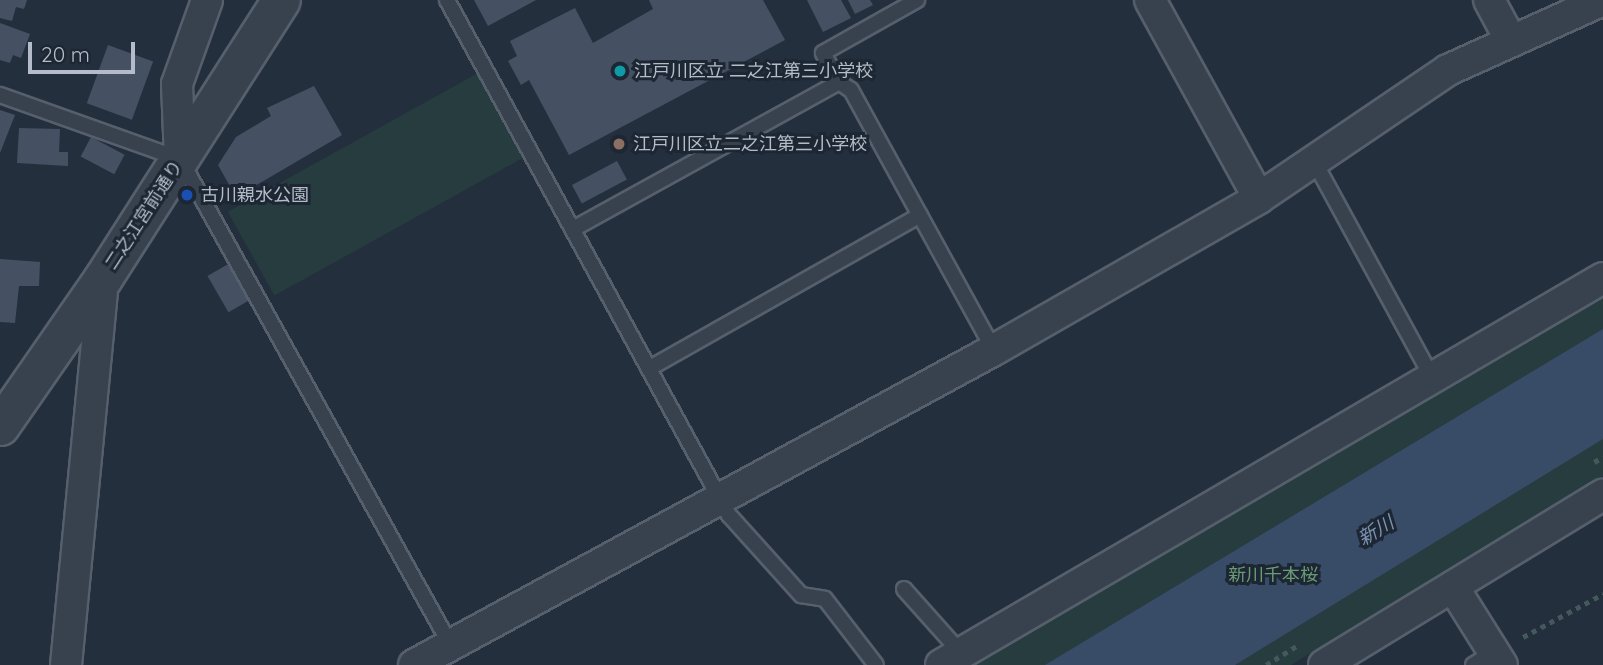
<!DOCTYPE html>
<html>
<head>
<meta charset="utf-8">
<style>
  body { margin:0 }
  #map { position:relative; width:1603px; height:665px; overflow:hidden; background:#242f3e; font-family:Quicksand,"Noto Sans JP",sans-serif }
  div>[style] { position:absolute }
  .green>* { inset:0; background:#263c3f; transform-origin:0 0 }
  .water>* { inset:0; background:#394c67 }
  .building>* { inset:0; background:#455162; transform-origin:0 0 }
  .path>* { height:4.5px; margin-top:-2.25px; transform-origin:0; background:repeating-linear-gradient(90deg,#44595c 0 5px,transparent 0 10px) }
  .roads { filter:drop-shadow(2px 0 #565f6c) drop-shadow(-2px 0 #565f6c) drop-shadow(0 2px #565f6c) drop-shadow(0 -2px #565f6c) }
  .service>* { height:14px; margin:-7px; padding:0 7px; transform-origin:7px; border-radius:7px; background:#38414e }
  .minor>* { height:30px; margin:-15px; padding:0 15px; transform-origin:15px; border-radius:15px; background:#38414e }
  .tertiary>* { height:37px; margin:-18.5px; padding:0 18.5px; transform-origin:18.5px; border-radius:18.5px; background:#38414e }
  .dots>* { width:19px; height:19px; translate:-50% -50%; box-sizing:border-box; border:4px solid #1d2633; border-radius:50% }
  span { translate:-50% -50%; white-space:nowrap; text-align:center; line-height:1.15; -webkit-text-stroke:6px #1d2633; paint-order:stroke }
  .poi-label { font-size:18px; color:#b4bcc9 }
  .left { translate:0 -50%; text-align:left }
  .street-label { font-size:18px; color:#b4bcc9 }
  .park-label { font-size:18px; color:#6b9a76 }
  .water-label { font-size:19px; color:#7c92b1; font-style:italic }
  .scale { position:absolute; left:28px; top:42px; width:107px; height:32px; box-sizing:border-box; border:4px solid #b4bcc9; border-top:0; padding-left:9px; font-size:21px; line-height:24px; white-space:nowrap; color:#b4bcc9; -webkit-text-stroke:5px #1d2633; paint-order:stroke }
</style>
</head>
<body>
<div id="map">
  <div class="green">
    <i style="left:478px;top:73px;width:96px;height:286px;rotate:61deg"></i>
    <i style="clip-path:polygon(1603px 285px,1603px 476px,1291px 665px,949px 665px)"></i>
  </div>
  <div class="water">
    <i style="clip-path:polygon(1603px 329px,1603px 439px,1235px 665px,1045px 665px)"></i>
  </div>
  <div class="building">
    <i style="clip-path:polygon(0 0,27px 0,24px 9px,16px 7px,12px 21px,0 18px)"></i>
    <i style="clip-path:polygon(474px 0,536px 0,488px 26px)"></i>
    <i style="clip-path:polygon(649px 0,763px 0,785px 40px,569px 155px,529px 80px,521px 85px,508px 61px,517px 56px,510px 41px,575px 8px,593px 43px,653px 9px)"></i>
    <i style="clip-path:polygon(807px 0,841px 0,851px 18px,823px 32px)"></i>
    <i style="clip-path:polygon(848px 0,870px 0,873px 5px,855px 14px)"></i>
    <i style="clip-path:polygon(0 23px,30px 34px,21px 58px,13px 55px,10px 63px,0 60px)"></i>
    <i style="left:108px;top:45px;width:48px;height:62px;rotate:20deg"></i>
    <i style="clip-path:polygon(314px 86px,342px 135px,236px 197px,218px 165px,236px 137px,271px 116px,267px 108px)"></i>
    <i style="clip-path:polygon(0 110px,15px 115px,0 153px)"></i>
    <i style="clip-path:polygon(19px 128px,60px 129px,59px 152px,68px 152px,68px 166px,17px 163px)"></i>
    <i style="left:91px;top:137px;width:38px;height:22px;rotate:28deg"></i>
    <i style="left:617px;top:161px;width:21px;height:51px;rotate:62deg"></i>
    <i style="clip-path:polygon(0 259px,40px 262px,39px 286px,19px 286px,15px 323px,0 322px)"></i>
    <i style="left:230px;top:263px;width:42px;height:26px;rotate:60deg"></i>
  </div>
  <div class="path">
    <i style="left:1594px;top:462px;width:10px;rotate:-29deg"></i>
    <i style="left:1523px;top:637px;width:91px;rotate:-28.3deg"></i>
    <i style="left:1266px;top:665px;width:38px;rotate:-32deg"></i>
  </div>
  <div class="roads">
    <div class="service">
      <i style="left:447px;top:0;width:587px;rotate:61.3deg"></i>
      <i style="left:729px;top:515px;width:108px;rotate:48deg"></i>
      <i style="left:801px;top:595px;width:24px;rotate:9deg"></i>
      <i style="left:825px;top:599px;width:83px;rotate:52.3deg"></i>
      <i style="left:839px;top:82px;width:14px;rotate:34deg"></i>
      <i style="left:851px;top:90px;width:297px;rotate:61.2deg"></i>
      <i style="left:0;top:95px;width:191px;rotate:19.6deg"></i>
      <i style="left:180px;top:159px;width:555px;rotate:60.9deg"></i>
      <i style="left:1314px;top:161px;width:246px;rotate:61.4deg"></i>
      <i style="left:573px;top:229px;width:304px;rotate:-28.9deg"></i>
      <i style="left:839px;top:82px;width:33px;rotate:-119deg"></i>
      <i style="left:823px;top:53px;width:108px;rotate:-29.4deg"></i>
      <i style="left:650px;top:368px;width:310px;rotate:-29.5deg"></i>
      <i style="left:904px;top:589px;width:86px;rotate:48.3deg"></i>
      <i style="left:1473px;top:665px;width:25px;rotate:-32deg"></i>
    </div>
    <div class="minor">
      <i style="left:1150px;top:0;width:226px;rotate:61.2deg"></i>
      <i style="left:1489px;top:0;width:44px;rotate:61.7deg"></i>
      <i style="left:180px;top:159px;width:75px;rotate:-92.3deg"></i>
      <i style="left:177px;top:84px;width:89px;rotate:-70.3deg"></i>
      <i style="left:1453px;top:587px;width:92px;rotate:57.9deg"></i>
      <i style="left:66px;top:665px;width:388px;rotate:-84.5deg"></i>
      <i style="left:414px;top:665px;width:660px;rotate:-28.51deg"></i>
      <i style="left:994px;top:350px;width:305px;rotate:-29.8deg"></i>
      <i style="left:1259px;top:198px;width:228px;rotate:-34.1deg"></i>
      <i style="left:1448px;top:70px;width:170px;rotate:-24.3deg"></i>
      <i style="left:941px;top:665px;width:767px;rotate:-30.31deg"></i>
      <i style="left:1324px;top:665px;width:327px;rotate:-31.4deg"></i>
    </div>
    <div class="tertiary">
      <i style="left:0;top:426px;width:180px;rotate:-55.2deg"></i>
      <i style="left:103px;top:278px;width:330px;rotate:-57.4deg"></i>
    </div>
  </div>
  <div class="dots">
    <i style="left:620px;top:71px;background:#0f9aa8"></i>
    <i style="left:619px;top:144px;background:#8d6e63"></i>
    <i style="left:187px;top:195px;background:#1a4fb4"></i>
  </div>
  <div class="poi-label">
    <span class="left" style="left:634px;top:71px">江戸川区立 二之江第三小学校</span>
    <span class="left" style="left:633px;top:144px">江戸川区立二之江第三小学校</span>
    <span class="left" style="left:201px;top:195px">古川親水公園</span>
  </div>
  <div class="street-label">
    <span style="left:144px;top:215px;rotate:-57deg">二之江宮前通り</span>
  </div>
  <div class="park-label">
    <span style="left:1273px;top:575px">新川千本桜</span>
  </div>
  <div class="water-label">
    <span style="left:1376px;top:531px;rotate:-31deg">新川</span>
  </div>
  <div class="scale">20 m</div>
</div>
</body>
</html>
